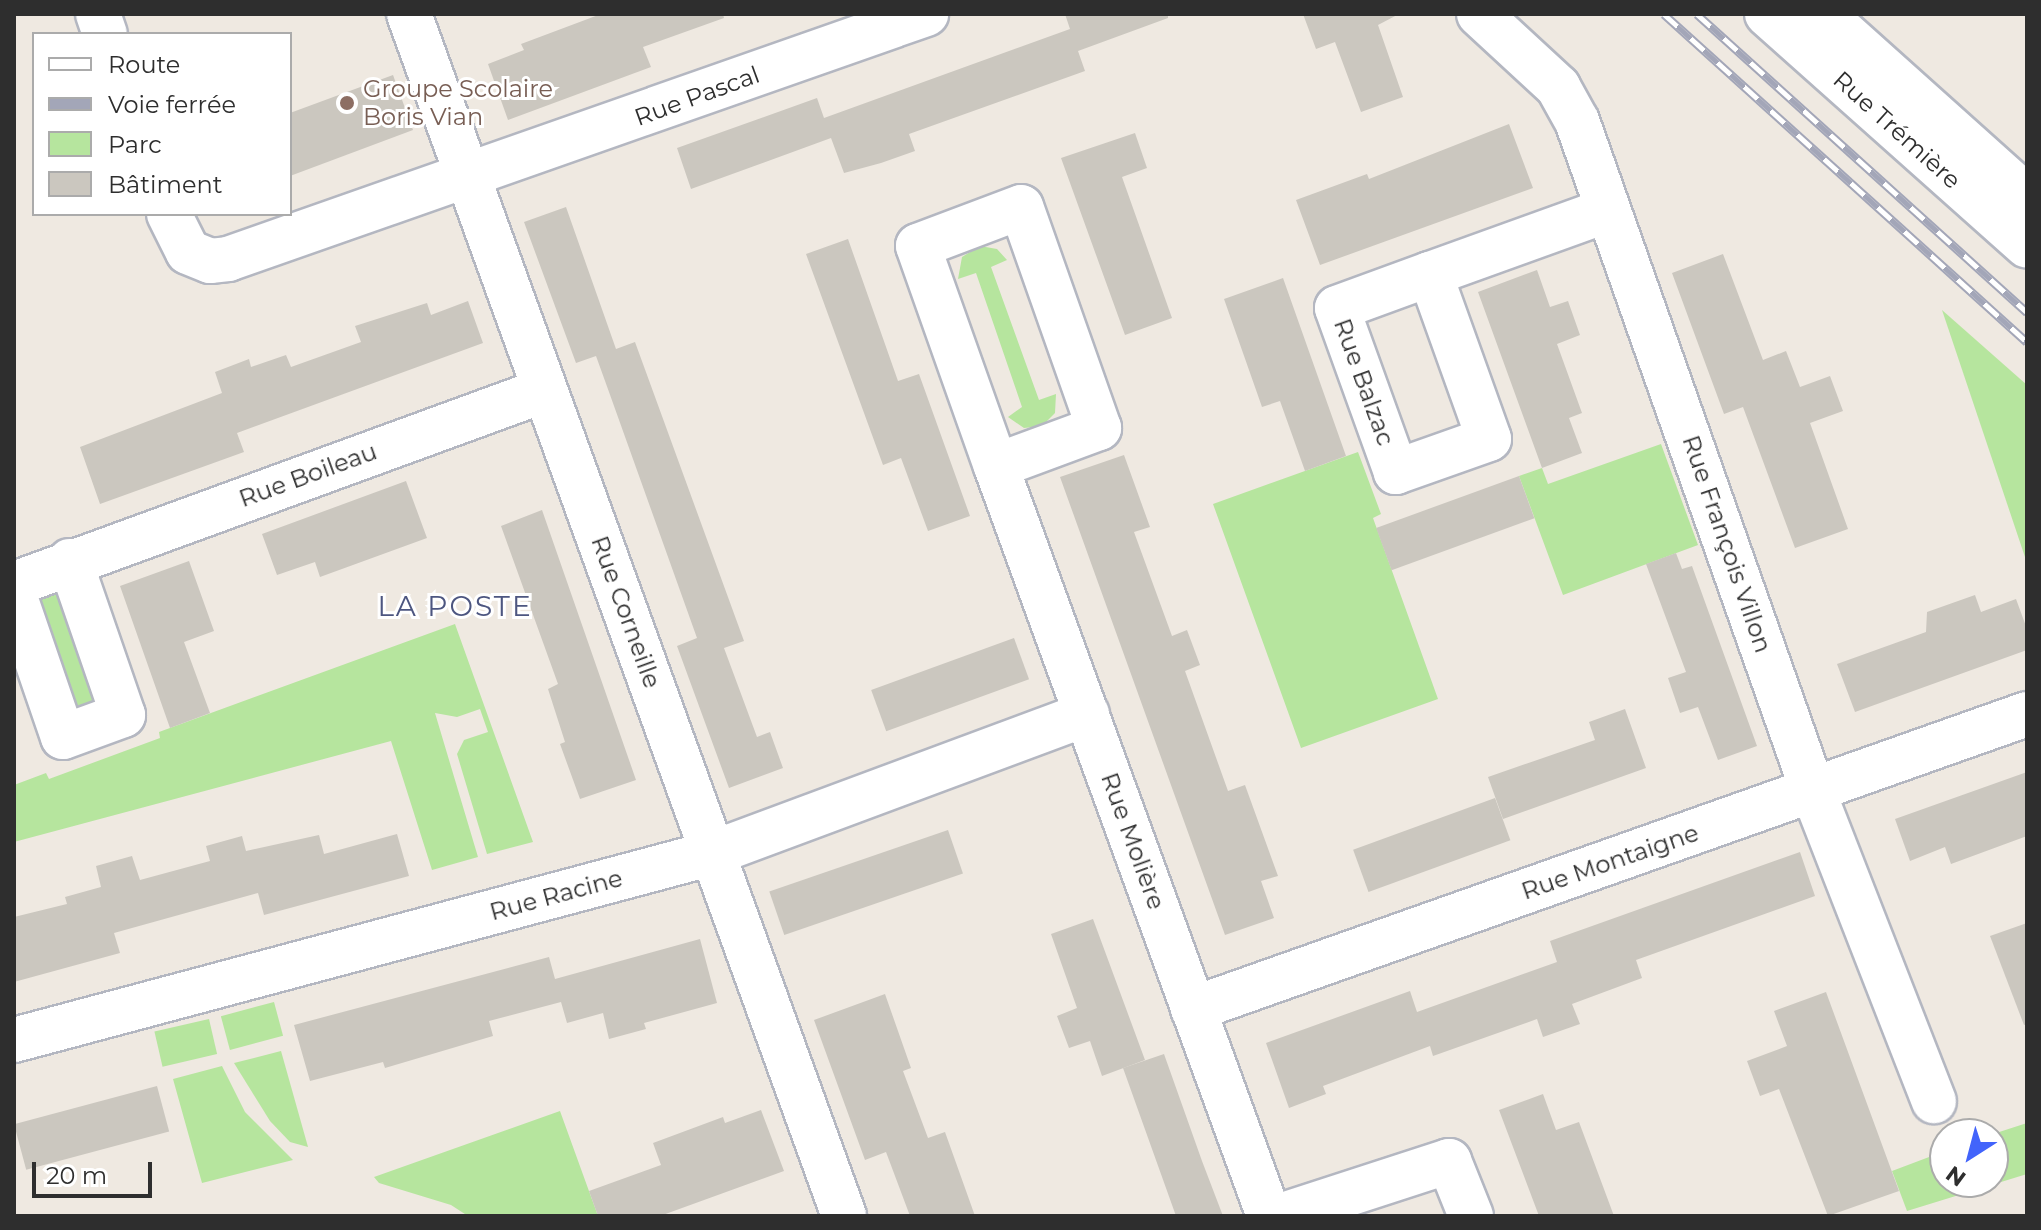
<!DOCTYPE html>
<html>
<head>
<meta charset="utf-8">
<style>
  body { margin:0 }
  #map { position:relative; width:2041px; height:1230px; overflow:hidden; background:#efe9e1; font-family:Montserrat,sans-serif }
  div>[style] { position:absolute }
  .green>* { inset:0; background:#b6e59e; transform-origin:0 0 }
  .building>* { inset:0; background:#cbc7bf; transform-origin:0 0 }
  .roads { filter:drop-shadow(2px 0 #b4b7c1) drop-shadow(-2px 0 #b4b7c1) drop-shadow(0 2px #b4b7c1) drop-shadow(0 -2px #b4b7c1) }
  .minor>* { height:44px; margin:-22px; padding:0 22px; transform-origin:22px; border-radius:22px; background:#fff }
  .secondary>* { height:44px; margin:-22px; padding:0 22px; transform-origin:22px; border-radius:22px; background:#fff }
  .rail>* { height:9px; margin-top:-4.5px; transform-origin:0; background:repeating-linear-gradient(90deg,#fff 0 18px,#a3a6b8 0 36px); box-sizing:border-box; border-block:2px solid #a3a6b8 }
  .dots>* { width:22px; height:22px; translate:-50% -50%; box-sizing:border-box; border:4px solid #fff; border-radius:50% }
  span { translate:-50% -50%; white-space:nowrap; text-align:center; line-height:1.15; -webkit-text-stroke:6px #fff; paint-order:stroke }
  .education-label { font-size:24px; color:#785e54 }
  .left { translate:0 -50%; text-align:left }
  .street-label { font-size:24px; color:#2e2e2e }
  .quarter-label { font-size:28px; color:#4d5680; letter-spacing:2px }
  .frame { position:absolute; inset:0; border:16px solid #2e2e2e; pointer-events:none }
  .legend { position:absolute; left:32px; top:32px; width:260px; height:184px; box-sizing:border-box; background:#fff; border:2px solid #ababab; margin:0; padding:10px 14px; list-style:none; font-size:24px; color:#2e2e2e }
  .legend li { display:flex; align-items:center; gap:16px; height:40px }
  .legend b { width:40px; border:2px solid #ababab }
  .north { position:absolute; left:1929px; top:1118px; width:80px; height:80px; box-sizing:border-box; background:#fff; border:2px solid #ababab; border-radius:50%; rotate:216deg; font-size:22px; font-weight:700; line-height:32px; text-align:center; color:#2e2e2e }
  .north::after { content:''; display:block; margin:auto; width:28px; height:36px; background:#4264fb; clip-path:polygon(50% 0,100% 100%,50% 72%,0 100%) }
  .scale { position:absolute; left:32px; top:1162px; width:120px; height:36px; box-sizing:border-box; border:4px solid #2e2e2e; border-top:0; padding-left:10px; font-size:24px; line-height:28px; white-space:nowrap; color:#2e2e2e; -webkit-text-stroke:6px #fff; paint-order:stroke }
</style>
</head>
<body>
<div id="map">
  <div class="green">
    <i style="clip-path:polygon(980px 246px,997px 249px,1007px 260px,991px 267px,1039px 400px,1056px 394px,1055px 413px,1042px 426px,1024px 428px,1008px 417px,1022px 407px,976px 273px,958px 279px,962px 257px)"></i>
    <i style="clip-path:polygon(1942px 310px,2027px 385px,2027px 563px)"></i>
    <i style="clip-path:polygon(1661px 444px,1698px 545px,1563px 595px,1519px 476px,1542px 468px,1548px 484px)"></i>
    <i style="clip-path:polygon(1358px 452px,1381px 514px,1373px 518px,1438px 699px,1301px 748px,1213px 504px)"></i>
    <i style="left:58px;top:588px;width:123px;height:26px;rotate:71deg"></i>
    <i style="clip-path:polygon(455px 624px,533px 842px,487px 854px,457px 754px,464px 740px,488px 732px,480px 709px,457px 717px,435px 713px,478px 857px,432px 870px,391px 741px,14px 842px,14px 785px,46px 773px,49px 779px,160px 738px,159px 732px)"></i>
    <i style="left:274px;top:1002px;width:35px;height:55px;rotate:75deg"></i>
    <i style="left:209px;top:1019px;width:36px;height:56px;rotate:77deg"></i>
    <i style="clip-path:polygon(281px 1051px,308px 1147px,290px 1142px,270px 1121px,234px 1063px)"></i>
    <i style="clip-path:polygon(222px 1066px,245px 1112px,293px 1160px,202px 1183px,173px 1079px)"></i>
    <i style="clip-path:polygon(560px 1111px,598px 1216px,468px 1216px,451px 1205px,379px 1183px,374px 1177px)"></i>
    <i style="clip-path:polygon(2027px 1123px,2027px 1174px,1907px 1211px,1892px 1171px,1945px 1151px,1945px 1182px,1993px 1182px,1993px 1134px)"></i>
  </div>
  <div class="building">
    <i style="clip-path:polygon(601px 14px,723px 14px,724px 18px,643px 47px,651px 67px,508px 120px,488px 64px,524px 50px,521px 44px)"></i>
    <i style="clip-path:polygon(1065px 14px,1168px 14px,1168px 18px,1078px 51px,1085px 71px,909px 134px,915px 151px,881px 163px,844px 173px,831px 138px,691px 189px,677px 148px,817px 98px,824px 118px,1070px 29px)"></i>
    <i style="clip-path:polygon(1303px 14px,1399px 14px,1378px 25px,1403px 97px,1361px 112px,1335px 42px,1316px 49px)"></i>
    <i style="clip-path:polygon(393px 75px,413px 130px,290px 176px,290px 113px)"></i>
    <i style="clip-path:polygon(1509px 124px,1533px 188px,1320px 265px,1296px 200px,1367px 174px,1369px 179px)"></i>
    <i style="clip-path:polygon(1135px 133px,1147px 168px,1122px 177px,1172px 318px,1125px 335px,1061px 158px)"></i>
    <i style="clip-path:polygon(566px 207px,616px 349px,635px 342px,744px 641px,724px 648px,757px 737px,770px 732px,783px 768px,729px 788px,677px 646px,697px 638px,609px 392px,596px 356px,576px 363px,524px 222px)"></i>
    <i style="clip-path:polygon(848px 239px,898px 381px,919px 374px,970px 516px,928px 531px,901px 458px,883px 465px,806px 254px)"></i>
    <i style="clip-path:polygon(1723px 254px,1763px 360px,1786px 351px,1800px 387px,1830px 376px,1843px 411px,1810px 423px,1848px 529px,1795px 548px,1743px 407px,1724px 414px,1672px 273px)"></i>
    <i style="clip-path:polygon(1537px 270px,1550px 307px,1568px 301px,1580px 335px,1557px 344px,1582px 413px,1569px 418px,1582px 453px,1542px 468px,1478px 292px)"></i>
    <i style="clip-path:polygon(1283px 278px,1346px 456px,1305px 471px,1280px 401px,1262px 407px,1224px 299px)"></i>
    <i style="clip-path:polygon(468px 301px,483px 343px,237px 433px,244px 452px,100px 504px,80px 447px,222px 393px,215px 372px,249px 359px,251px 367px,286px 355px,291px 367px,361px 342px,355px 326px,427px 303px,431px 315px)"></i>
    <i style="clip-path:polygon(1124px 455px,1150px 527px,1134px 532px,1172px 636px,1187px 630px,1200px 665px,1185px 671px,1228px 791px,1245px 785px,1278px 876px,1261px 881px,1274px 918px,1225px 935px,1060px 477px)"></i>
    <i style="left:1519px;top:476px;width:45px;height:152px;rotate:70deg"></i>
    <i style="clip-path:polygon(406px 481px,427px 538px,320px 577px,315px 562px,277px 575px,262px 534px)"></i>
    <i style="clip-path:polygon(542px 510px,636px 780px,580px 799px,560px 744px,565px 742px,548px 689px,558px 684px,501px 526px)"></i>
    <i style="clip-path:polygon(1676px 553px,1682px 569px,1692px 566px,1757px 746px,1718px 760px,1698px 707px,1680px 713px,1668px 678px,1686px 672px,1646px 564px)"></i>
    <i style="clip-path:polygon(189px 561px,214px 631px,184px 642px,210px 713px,170px 728px,120px 586px)"></i>
    <i style="clip-path:polygon(1975px 595px,1981px 612px,2016px 599px,2027px 629px,2027px 650px,1855px 712px,1837px 664px,1926px 632px,1927px 612px)"></i>
    <i style="left:1014px;top:638px;width:44px;height:152px;rotate:70deg"></i>
    <i style="clip-path:polygon(1625px 709px,1646px 768px,1503px 819px,1488px 777px,1595px 740px,1589px 722px)"></i>
    <i style="clip-path:polygon(2027px 772px,2027px 836px,1951px 864px,1945px 847px,1910px 861px,1895px 819px)"></i>
    <i style="left:1495px;top:798px;width:45px;height:151px;rotate:70deg"></i>
    <i style="left:948px;top:830px;width:46px;height:189px;rotate:71deg"></i>
    <i style="clip-path:polygon(397px 834px,409px 876px,264px 915px,258px 893px,114px 933px,120px 953px,14px 982px,14px 917px,67px 904px,65px 897px,101px 887px,96px 866px,132px 856px,140px 880px,210px 861px,206px 846px,242px 836px,246px 851px,319px 835px,324px 854px)"></i>
    <i style="clip-path:polygon(1800px 852px,1815px 896px,1636px 960px,1642px 978px,1572px 1004px,1580px 1024px,1543px 1037px,1537px 1019px,1433px 1056px,1430px 1046px,1323px 1086px,1326px 1094px,1289px 1108px,1266px 1043px,1410px 991px,1417px 1012px,1557px 962px,1550px 941px)"></i>
    <i style="clip-path:polygon(1093px 919px,1145px 1060px,1102px 1076px,1090px 1041px,1069px 1048px,1057px 1016px,1077px 1008px,1051px 934px)"></i>
    <i style="clip-path:polygon(2027px 923px,2027px 1024px,2024px 1025px,1990px 936px)"></i>
    <i style="clip-path:polygon(700px 939px,717px 1003px,644px 1023px,646px 1029px,609px 1039px,603px 1013px,567px 1023px,561px 1002px,489px 1021px,493px 1036px,385px 1068px,383px 1062px,310px 1081px,294px 1025px,549px 957px,555px 979px)"></i>
    <i style="clip-path:polygon(1826px 992px,1899px 1191px,1828px 1216px,1779px 1089px,1760px 1096px,1747px 1061px,1787px 1046px,1774px 1011px)"></i>
    <i style="clip-path:polygon(885px 994px,911px 1068px,903px 1071px,928px 1138px,945px 1132px,975px 1216px,910px 1216px,886px 1152px,865px 1160px,814px 1020px)"></i>
    <i style="clip-path:polygon(1164px 1054px,1202px 1161px,1223px 1216px,1176px 1216px,1123px 1068px)"></i>
    <i style="left:157px;top:1086px;width:47px;height:148px;rotate:75deg"></i>
    <i style="clip-path:polygon(1543px 1094px,1556px 1130px,1579px 1122px,1614px 1216px,1539px 1216px,1499px 1110px)"></i>
    <i style="clip-path:polygon(761px 1110px,784px 1171px,660px 1216px,598px 1216px,589px 1191px,661px 1165px,653px 1143px,723px 1117px,725px 1123px)"></i>
  </div>
  <div class="roads">
    <div class="minor">
      <i style="left:98px;top:14px;width:21px;rotate:71deg"></i>
      <i style="left:409px;top:14px;width:1278px;rotate:70.1deg"></i>
      <i style="left:1479px;top:14px;width:108px;rotate:42.7deg"></i>
      <i style="left:1558px;top:87px;width:39px;rotate:61deg"></i>
      <i style="left:1577px;top:121px;width:710px;rotate:70.6deg"></i>
      <i style="left:1813px;top:791px;width:333px;rotate:68.7deg"></i>
      <i style="left:169px;top:214px;width:42px;rotate:63.4deg"></i>
      <i style="left:188px;top:252px;width:24px;rotate:22deg"></i>
      <i style="left:210px;top:261px;width:18px;rotate:-6deg"></i>
      <i style="left:228px;top:259px;width:740px;rotate:-19.34deg"></i>
      <i style="left:1430px;top:274px;width:175px;rotate:70.3deg"></i>
      <i style="left:1489px;top:439px;width:99px;rotate:160.5deg"></i>
      <i style="left:1396px;top:472px;width:174px;rotate:-109.8deg"></i>
      <i style="left:1337px;top:308px;width:99px;rotate:-20.1deg"></i>
      <i style="left:1430px;top:274px;width:189px;rotate:-19.8deg"></i>
      <i style="left:996px;top:466px;width:110px;rotate:-20.3deg"></i>
      <i style="left:1099px;top:428px;width:234px;rotate:-109.4deg"></i>
      <i style="left:1021px;top:207px;width:110px;rotate:159.3deg"></i>
      <i style="left:918px;top:246px;width:233px;rotate:70.5deg"></i>
      <i style="left:996px;top:466px;width:798px;rotate:70deg"></i>
      <i style="left:14px;top:584px;width:565px;rotate:-20.07deg"></i>
      <i style="left:14px;top:594px;width:151px;rotate:71.1deg"></i>
      <i style="left:63px;top:737px;width:64px;rotate:-20.1deg"></i>
      <i style="left:123px;top:715px;width:163px;rotate:-109deg"></i>
      <i style="left:1193px;top:1009px;width:885px;rotate:-19.48deg"></i>
      <i style="left:14px;top:1040px;width:724px;rotate:-14.98deg"></i>
      <i style="left:713px;top:853px;width:399px;rotate:-20.4deg"></i>
      <i style="left:1280px;top:1216px;width:178px;rotate:-18deg"></i>
      <i style="left:1449px;top:1161px;width:59px;rotate:68.2deg"></i>
    </div>
    <div class="secondary">
      <i style="left:1767px;top:14px;width:348px;rotate:41.7deg"></i>
      <i style="left:1823px;top:14px;width:274px;rotate:41.9deg"></i>
    </div>
  </div>
  <div class="rail">
    <i style="left:1664px;top:14px;width:489px;rotate:42.1deg"></i>
    <i style="left:1697px;top:14px;width:445px;rotate:42.1deg"></i>
  </div>
  <div class="dots">
    <i style="left:347px;top:103px;background:#8d6e63"></i>
  </div>
  <div class="education-label">
    <span class="left" style="left:363px;top:103px">Groupe Scolaire<br>Boris Vian</span>
  </div>
  <div class="street-label">
    <span style="left:697px;top:96px;rotate:-20deg">Rue Pascal</span>
    <span style="left:1897px;top:130px;rotate:42deg">Rue Trémière</span>
    <span style="left:1364px;top:382px;rotate:70deg">Rue Balzac</span>
    <span style="left:308px;top:475px;rotate:-20deg">Rue Boileau</span>
    <span style="left:1727px;top:544px;rotate:71deg">Rue François Villon</span>
    <span style="left:626px;top:612px;rotate:70deg">Rue Corneille</span>
    <span style="left:1133px;top:841px;rotate:70deg">Rue Molière</span>
    <span style="left:1610px;top:862px;rotate:-19deg">Rue Montaigne</span>
    <span style="left:556px;top:895px;rotate:-15deg">Rue Racine</span>
  </div>
  <div class="quarter-label">
    <span style="left:455px;top:606px">LA POSTE</span>
  </div>
  <div class="frame"></div>
  <ul class="legend">
  <li><b style="height:10px;background:#fff"></b>Route</li>
  <li><b style="height:10px;background:#a3a6b8"></b>Voie ferrée</li>
  <li><b style="height:22px;background:#b6e59e"></b>Parc</li>
  <li><b style="height:22px;background:#cbc7bf"></b>Bâtiment</li>
  </ul>
  <div class="north">N</div>
  <div class="scale">20 m</div>
</div>
</body>
</html>
